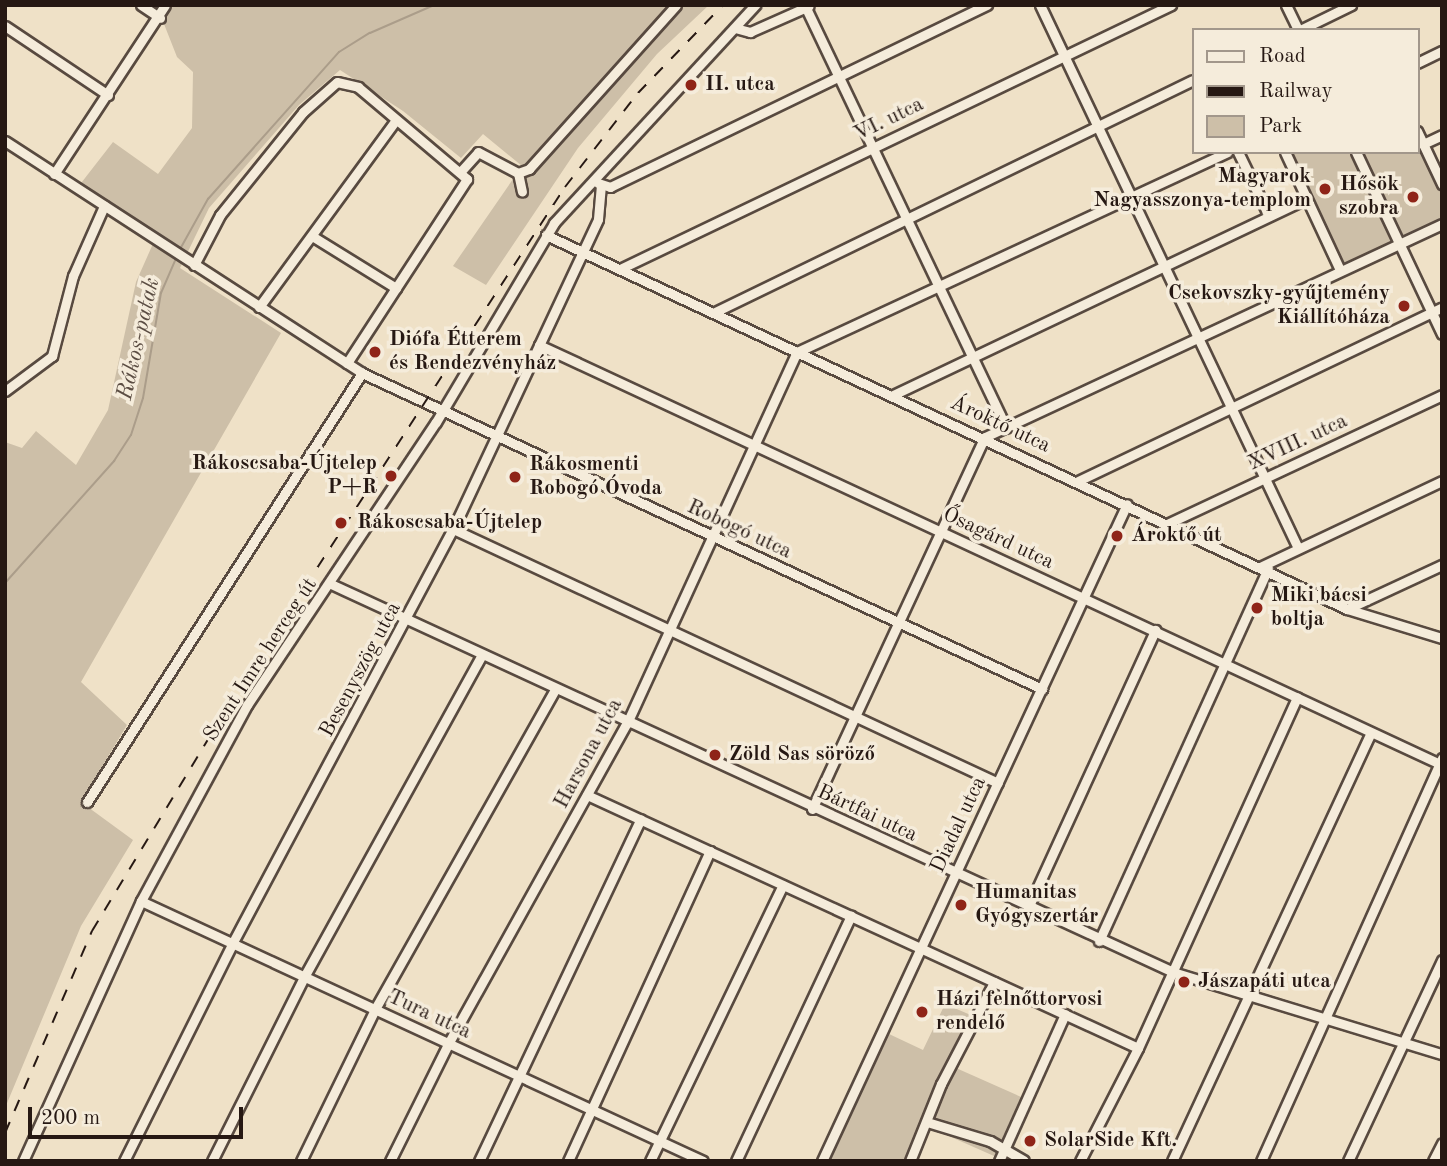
<!DOCTYPE html>
<html>
<head>
<meta charset="utf-8">
<style>
  body { margin:0 }
  #map { position:relative; width:1447px; height:1166px; overflow:hidden; background:#efe1c7; font-family:"Old Standard TT",serif }
  div>[style] { position:absolute }
  .green>* { inset:0; background:#cdbfa8; transform-origin:0 0 }
  .stream>* { height:2px; margin:-1px; padding:0 1px; transform-origin:1px; border-radius:1px; background:#ab9d8a }
  .roads { filter:drop-shadow(2px 0 #584a40) drop-shadow(-2px 0 #584a40) drop-shadow(0 2px #584a40) drop-shadow(0 -2px #584a40) }
  .minor>* { height:9px; margin:-4.5px; padding:0 4.5px; transform-origin:4.5px; border-radius:4.5px; background:#f5ecdb }
  .rail>* { height:2px; margin-top:-1px; transform-origin:0; background:repeating-linear-gradient(90deg,#261813 0 12px,transparent 0 24px) }
  .dots>* { width:19px; height:19px; translate:-50% -50%; box-sizing:border-box; border:4px solid #f5ecdb; border-radius:50% }
  span { translate:-50% -50%; white-space:nowrap; text-align:center; line-height:1.15; -webkit-text-stroke:7px #f5ecdb; paint-order:stroke }
  .poi-label { font-size:21px; color:#261813; font-weight:700 }
  .left { translate:0 -50%; text-align:left }
  .right { translate:-100% -50%; text-align:right }
  .street-label { font-size:21px; color:#261813 }
  .water-label { font-size:23px; color:#5b4d43; font-style:italic }
  .frame { position:absolute; inset:0; border:7px solid #261813; pointer-events:none }
  .legend { position:absolute; left:1192px; top:28px; width:228px; height:126px; box-sizing:border-box; background:#f5ecdb; border:2px solid #a2978b; margin:0; padding:9px 12px; list-style:none; font-size:21px; color:#261813 }
  .legend li { display:flex; align-items:center; gap:14px; height:35px }
  .legend b { width:35px; border:2px solid #a2978b }
  .scale { position:absolute; left:28px; top:1107px; width:215px; height:32px; box-sizing:border-box; border:4px solid #261813; border-top:0; padding-left:9px; font-size:21px; line-height:24px; white-space:nowrap; color:#261813; -webkit-text-stroke:5px #f5ecdb; paint-order:stroke }
</style>
</head>
<body>
<div id="map">
  <div class="green">
    <i style="clip-path:polygon(168px 5px,709px 5px,657px 54px,578px 148px,486px 285px,453px 266px,522px 166px,483px 134px,461px 158px,403px 111px,340px 70px,299px 105px,209px 208px,180px 268px,281px 333px,81px 682px,127px 725px,81px 802px,133px 840px,81px 926px,5px 1108px,5px 442px,22px 448px,36px 431px,76px 465px,108px 410px,136px 282px,156px 237px,78px 187px,113px 142px,158px 174px,192px 128px,193px 72px,177px 57px,164px 24px)"></i>
    <i style="clip-path:polygon(1417px 131px,1442px 184px,1442px 224px,1340px 270px,1285px 152px,1417px 152px)"></i>
    <i style="clip-path:polygon(945px 1004px,973px 1016px,906px 1161px,830px 1160px,889px 1034px,923px 1050px)"></i>
    <i style="left:956px;top:1068px;width:73px;height:65px;rotate:24deg"></i>
  </div>
  <div class="stream">
    <i style="left:179px;top:251px;width:60px;rotate:-60.9deg"></i>
    <i style="left:208px;top:199px;width:197px;rotate:-48.3deg"></i>
    <i style="left:339px;top:52px;width:36px;rotate:-32deg"></i>
    <i style="left:370px;top:33px;width:70px;rotate:-23.6deg"></i>
    <i style="left:5px;top:583px;width:164px;rotate:-48.2deg"></i>
    <i style="left:114px;top:461px;width:31px;rotate:-57deg"></i>
    <i style="left:131px;top:435px;width:39px;rotate:-72deg"></i>
    <i style="left:143px;top:398px;width:107px;rotate:-80.3deg"></i>
    <i style="left:161px;top:293px;width:40px;rotate:-66.6deg"></i>
  </div>
  <div class="roads">
    <div class="minor">
      <i style="left:141px;top:5px;width:23px;rotate:34deg"></i>
      <i style="left:1040px;top:5px;width:601px;rotate:64.59deg"></i>
      <i style="left:1286px;top:5px;width:28px;rotate:64deg"></i>
      <i style="left:806px;top:8px;width:465px;rotate:64.5deg"></i>
      <i style="left:5px;top:26px;width:124px;rotate:33.8deg"></i>
      <i style="left:735px;top:28px;width:16px;rotate:15deg"></i>
      <i style="left:750px;top:32px;width:64px;rotate:-23.8deg"></i>
      <i style="left:1300px;top:30px;width:57px;rotate:-26.1deg"></i>
      <i style="left:1417px;top:63px;width:28px;rotate:-26deg"></i>
      <i style="left:1417px;top:131px;width:59px;rotate:64.7deg"></i>
      <i style="left:5px;top:141px;width:426px;rotate:33deg"></i>
      <i style="left:362px;top:373px;width:750px;rotate:24.92deg"></i>
      <i style="left:1423px;top:144px;width:21px;rotate:-25deg"></i>
      <i style="left:1238px;top:152px;width:71px;rotate:64.2deg"></i>
      <i style="left:1285px;top:152px;width:130px;rotate:65deg"></i>
      <i style="left:1356px;top:152px;width:201px;rotate:64.7deg"></i>
      <i style="left:462px;top:170px;width:24px;rotate:-48deg"></i>
      <i style="left:478px;top:152px;width:45px;rotate:27.7deg"></i>
      <i style="left:518px;top:173px;width:12px;rotate:-20deg"></i>
      <i style="left:529px;top:169px;width:220px;rotate:-48.1deg"></i>
      <i style="left:518px;top:173px;width:19px;rotate:78deg"></i>
      <i style="left:54px;top:174px;width:202px;rotate:-56.7deg"></i>
      <i style="left:598px;top:183px;width:13px;rotate:18deg"></i>
      <i style="left:610px;top:187px;width:419px;rotate:-25.8deg"></i>
      <i style="left:546px;top:235px;width:884px;rotate:25.03deg"></i>
      <i style="left:1347px;top:609px;width:99px;rotate:17deg"></i>
      <i style="left:312px;top:236px;width:99px;rotate:31.8deg"></i>
      <i style="left:194px;top:265px;width:56px;rotate:-62.5deg"></i>
      <i style="left:220px;top:215px;width:132px;rotate:-51.1deg"></i>
      <i style="left:303px;top:112px;width:45px;rotate:-41.4deg"></i>
      <i style="left:337px;top:82px;width:22px;rotate:13deg"></i>
      <i style="left:358px;top:87px;width:143px;rotate:40.2deg"></i>
      <i style="left:467px;top:179px;width:220px;rotate:123.1deg"></i>
      <i style="left:622px;top:268px;width:609px;rotate:-25.6deg"></i>
      <i style="left:259px;top:307px;width:232px;rotate:-53.8deg"></i>
      <i style="left:715px;top:312px;width:531px;rotate:-25.89deg"></i>
      <i style="left:539px;top:345px;width:996px;rotate:24.94deg"></i>
      <i style="left:5px;top:391px;width:59px;rotate:-36.7deg"></i>
      <i style="left:52px;top:356px;width:83px;rotate:-75.3deg"></i>
      <i style="left:73px;top:276px;width:77px;rotate:-66.1deg"></i>
      <i style="left:893px;top:395px;width:457px;rotate:-25.4deg"></i>
      <i style="left:1078px;top:481px;width:403px;rotate:-25.5deg"></i>
      <i style="left:1169px;top:523px;width:302px;rotate:-25.1deg"></i>
      <i style="left:453px;top:529px;width:601px;rotate:24.99deg"></i>
      <i style="left:1262px;top:566px;width:199px;rotate:-25.3deg"></i>
      <i style="left:331px;top:584px;width:927px;rotate:24.74deg"></i>
      <i style="left:1173px;top:972px;width:281px;rotate:17deg"></i>
      <i style="left:1347px;top:609px;width:105px;rotate:-24.9deg"></i>
      <i style="left:587px;top:795px;width:606px;rotate:24.66deg"></i>
      <i style="left:87px;top:802px;width:510px;rotate:-57.34deg"></i>
      <i style="left:812px;top:809px;width:410px;rotate:-65.1deg"></i>
      <i style="left:985px;top:437px;width:504px;rotate:-24.99deg"></i>
      <i style="left:141px;top:901px;width:619px;rotate:24.83deg"></i>
      <i style="left:1028px;top:908px;width:306px;rotate:-65.4deg"></i>
      <i style="left:1099px;top:941px;width:409px;rotate:-65.6deg"></i>
      <i style="left:927px;top:1122px;width:66px;rotate:16.8deg"></i>
      <i style="left:990px;top:1141px;width:39px;rotate:30deg"></i>
      <i style="left:23px;top:1161px;width:286px;rotate:-65.6deg"></i>
      <i style="left:141px;top:901px;width:223px;rotate:-61.6deg"></i>
      <i style="left:247px;top:705px;width:340px;rotate:-56.3deg"></i>
      <i style="left:436px;top:422px;width:231px;rotate:-59.3deg"></i>
      <i style="left:554px;top:223px;width:297px;rotate:-47.3deg"></i>
      <i style="left:124px;top:1161px;width:242px;rotate:-63.5deg"></i>
      <i style="left:232px;top:944px;width:470px;rotate:-62deg"></i>
      <i style="left:453px;top:529px;width:342px;rotate:-64.9deg"></i>
      <i style="left:598px;top:219px;width:33px;rotate:-85deg"></i>
      <i style="left:212px;top:1161px;width:206px;rotate:-63.4deg"></i>
      <i style="left:304px;top:977px;width:367px;rotate:-61.1deg"></i>
      <i style="left:301px;top:1161px;width:169px;rotate:-64deg"></i>
      <i style="left:375px;top:1009px;width:367px;rotate:-60.6deg"></i>
      <i style="left:390px;top:1161px;width:131px;rotate:-63.6deg"></i>
      <i style="left:448px;top:1044px;width:368px;rotate:-60.9deg"></i>
      <i style="left:627px;top:723px;width:408px;rotate:-65.4deg"></i>
      <i style="left:797px;top:352px;width:474px;rotate:-24.9deg"></i>
      <i style="left:479px;top:1161px;width:378px;rotate:-64.7deg"></i>
      <i style="left:568px;top:1161px;width:341px;rotate:-65.4deg"></i>
      <i style="left:650px;top:1161px;width:306px;rotate:-64.3deg"></i>
      <i style="left:736px;top:1161px;width:271px;rotate:-64.9deg"></i>
      <i style="left:822px;top:1161px;width:724px;rotate:-65.1deg"></i>
      <i style="left:910px;top:1161px;width:83px;rotate:-68.1deg"></i>
      <i style="left:941px;top:1084px;width:115px;rotate:-62.5deg"></i>
      <i style="left:999px;top:1161px;width:161px;rotate:-65.8deg"></i>
      <i style="left:1080px;top:1161px;width:127px;rotate:-62.8deg"></i>
      <i style="left:1138px;top:1048px;width:385px;rotate:-65.6deg"></i>
      <i style="left:1172px;top:1161px;width:472px;rotate:-65.1deg"></i>
      <i style="left:1261px;top:1161px;width:442px;rotate:-65.8deg"></i>
      <i style="left:1348px;top:1161px;width:222px;rotate:-64.9deg"></i>
      <i style="left:1433px;top:1161px;width:20px;rotate:-63deg"></i>
    </div>
  </div>
  <div class="rail">
    <i style="left:5px;top:1133px;width:220px;rotate:-66.7deg"></i>
    <i style="left:92px;top:931px;width:284px;rotate:-58.8deg"></i>
    <i style="left:239px;top:688px;width:598px;rotate:-56.95deg"></i>
    <i style="left:565px;top:187px;width:119px;rotate:-52.2deg"></i>
    <i style="left:638px;top:93px;width:122px;rotate:-46deg"></i>
  </div>
  <div class="dots">
    <i style="left:691px;top:85px;background:#8f2418"></i>
    <i style="left:1325px;top:189px;background:#8f2418"></i>
    <i style="left:1413px;top:197px;background:#8f2418"></i>
    <i style="left:1404px;top:306px;background:#8f2418"></i>
    <i style="left:375px;top:352px;background:#8f2418"></i>
    <i style="left:391px;top:476px;background:#8f2418"></i>
    <i style="left:515px;top:477px;background:#8f2418"></i>
    <i style="left:341px;top:523px;background:#8f2418"></i>
    <i style="left:1117px;top:536px;background:#8f2418"></i>
    <i style="left:1257px;top:608px;background:#8f2418"></i>
    <i style="left:715px;top:755px;background:#8f2418"></i>
    <i style="left:961px;top:905px;background:#8f2418"></i>
    <i style="left:1184px;top:982px;background:#8f2418"></i>
    <i style="left:922px;top:1012px;background:#8f2418"></i>
    <i style="left:1030px;top:1141px;background:#8f2418"></i>
  </div>
  <div class="poi-label">
    <span class="left" style="left:705px;top:85px">II. utca</span>
    <span class="right" style="left:1311px;top:189px">Magyarok<br>Nagyasszonya-templom</span>
    <span class="right" style="left:1399px;top:197px">Hősök<br>szobra</span>
    <span class="right" style="left:1390px;top:306px">Csekovszky-gyűjtemény<br>Kiállítóháza</span>
    <span class="left" style="left:389px;top:352px">Diófa Étterem<br>és Rendezvényház</span>
    <span class="right" style="left:377px;top:476px">Rákoscsaba-Újtelep<br>P+R</span>
    <span class="left" style="left:529px;top:477px">Rákosmenti<br>Robogó Óvoda</span>
    <span class="left" style="left:357px;top:523px">Rákoscsaba-Újtelep</span>
    <span class="left" style="left:1131px;top:536px">Ároktő út</span>
    <span class="left" style="left:1271px;top:608px">Miki bácsi<br>boltja</span>
    <span class="left" style="left:729px;top:755px">Zöld Sas söröző</span>
    <span class="left" style="left:975px;top:905px">Humanitas<br>Gyógyszertár</span>
    <span class="left" style="left:1198px;top:982px">Jászapáti utca</span>
    <span class="left" style="left:936px;top:1012px">Házi felnőttorvosi<br>rendelő</span>
    <span class="left" style="left:1044px;top:1141px">SolarSide Kft.</span>
  </div>
  <div class="street-label">
    <span style="left:889px;top:120px;rotate:-26deg">VI. utca</span>
    <span style="left:1000px;top:425px;rotate:25deg">Ároktő utca</span>
    <span style="left:1298px;top:443px;rotate:-25deg">XVIII. utca</span>
    <span style="left:739px;top:530px;rotate:25deg">Robogó utca</span>
    <span style="left:998px;top:539px;rotate:25deg">Ősagárd utca</span>
    <span style="left:261px;top:660px;rotate:-57deg">Szent Imre herceg út</span>
    <span style="left:361px;top:670px;rotate:-62deg">Besenyszög utca</span>
    <span style="left:589px;top:754px;rotate:-62deg">Harsona utca</span>
    <span style="left:867px;top:814px;rotate:25deg">Bártfai utca</span>
    <span style="left:959px;top:825px;rotate:-65deg">Diadal utca</span>
    <span style="left:429px;top:1015px;rotate:25deg">Tura utca</span>
  </div>
  <div class="water-label">
    <span style="left:139px;top:339px;rotate:-77deg">Rákos-patak</span>
  </div>
  <div class="frame"></div>
  <ul class="legend">
  <li><b style="height:9px;background:#f5ecdb"></b>Road</li>
  <li><b style="height:9px;background:#261813"></b>Railway</li>
  <li><b style="height:19px;background:#cdbfa8"></b>Park</li>
  </ul>
  <div class="scale">200 m</div>
</div>
</body>
</html>
